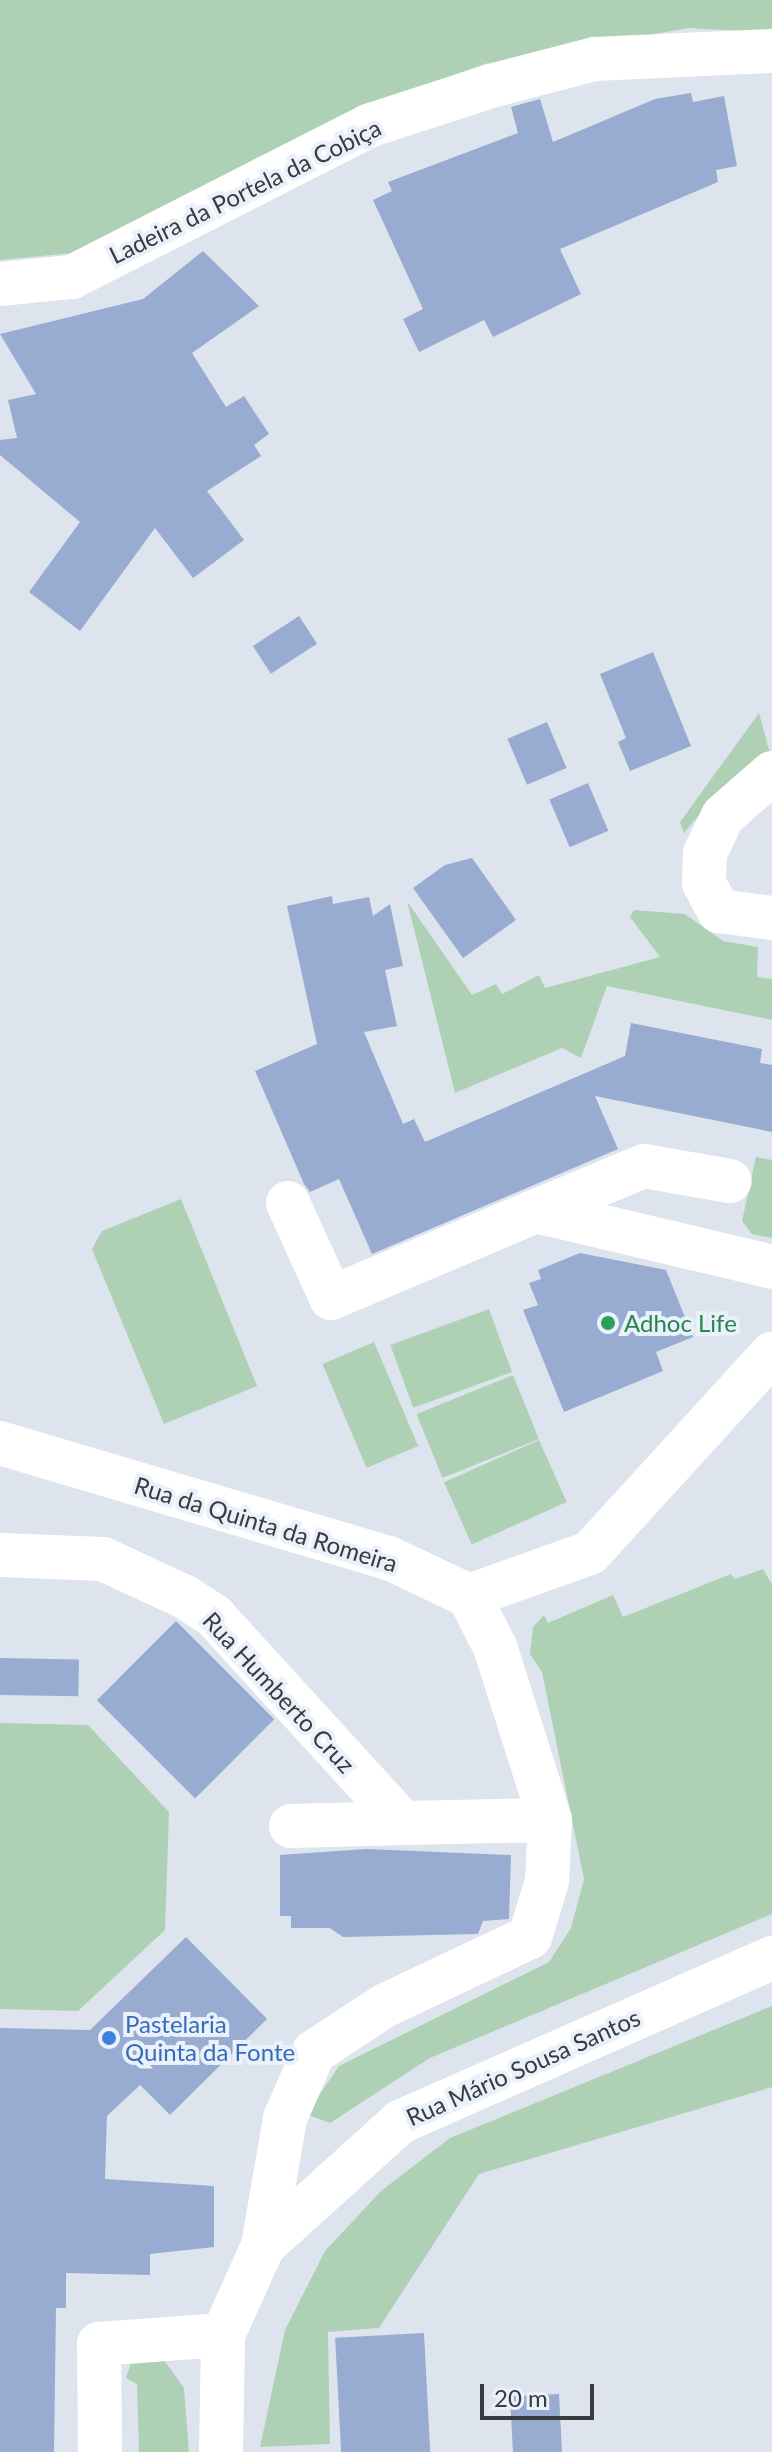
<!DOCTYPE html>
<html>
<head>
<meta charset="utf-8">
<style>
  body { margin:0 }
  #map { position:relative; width:772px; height:2452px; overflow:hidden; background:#dee4ed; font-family:Lato,sans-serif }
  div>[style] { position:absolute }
  .green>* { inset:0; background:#aed1b5; transform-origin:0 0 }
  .building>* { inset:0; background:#98acd1; transform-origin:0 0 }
  .minor>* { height:44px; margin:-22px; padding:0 22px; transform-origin:22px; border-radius:22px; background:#fff }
  .dots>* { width:22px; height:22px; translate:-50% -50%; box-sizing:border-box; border:4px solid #ebf1fb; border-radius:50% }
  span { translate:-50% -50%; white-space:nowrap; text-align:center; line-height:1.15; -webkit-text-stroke:8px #ebf1fb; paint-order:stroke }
  .street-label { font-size:24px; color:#393c3f }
  .leisure-label { font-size:24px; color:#27864d }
  .left { translate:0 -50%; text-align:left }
  .shop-label { font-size:24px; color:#366cbe }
  .scale { position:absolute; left:480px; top:2384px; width:114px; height:36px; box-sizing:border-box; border:4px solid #393c3f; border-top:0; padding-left:10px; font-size:24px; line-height:28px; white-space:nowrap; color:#393c3f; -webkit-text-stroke:6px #ebf1fb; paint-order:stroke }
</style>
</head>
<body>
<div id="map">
  <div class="green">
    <i style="clip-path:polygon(0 0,772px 0,772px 33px,689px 28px,484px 64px,362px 109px,73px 253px,0 260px)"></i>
    <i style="clip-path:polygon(759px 713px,770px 753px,721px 789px,684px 833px,680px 822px)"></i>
    <i style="clip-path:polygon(407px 901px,472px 995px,496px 984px,502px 994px,539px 975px,545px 988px,660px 957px,630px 917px,634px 910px,685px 914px,723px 941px,758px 947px,757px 977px,772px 979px,772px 1020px,607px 986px,581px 1058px,562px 1048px,455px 1093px)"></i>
    <i style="clip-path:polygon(756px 1157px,772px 1160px,772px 1238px,752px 1234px,742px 1221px)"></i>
    <i style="clip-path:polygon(181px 1199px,257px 1386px,164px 1424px,92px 1249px,102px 1231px)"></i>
    <i style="left:489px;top:1309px;width:67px;height:105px;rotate:70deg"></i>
    <i style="left:374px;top:1342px;width:113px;height:56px;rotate:67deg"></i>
    <i style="left:513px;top:1375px;width:69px;height:104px;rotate:68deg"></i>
    <i style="left:539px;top:1440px;width:68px;height:104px;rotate:66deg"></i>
    <i style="clip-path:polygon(763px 1569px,772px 1584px,772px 1914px,430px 2058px,330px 2123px,306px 2114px,339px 2066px,549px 1962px,571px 1928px,584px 1879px,542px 1672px,530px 1654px,533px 1627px,544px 1615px,548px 1623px,613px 1595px,623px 1617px,731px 1574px,735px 1579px)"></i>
    <i style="clip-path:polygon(0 1723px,88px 1725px,169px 1812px,165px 1930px,78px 2011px,0 2009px)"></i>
    <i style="clip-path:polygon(772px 2006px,772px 2087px,479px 2174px,379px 2328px,328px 2332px,330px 2444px,260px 2447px,285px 2330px,325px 2251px,381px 2191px,450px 2138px)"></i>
    <i style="clip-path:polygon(164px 2360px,184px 2388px,189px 2452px,139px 2452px,137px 2384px,126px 2378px,131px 2363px)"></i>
  </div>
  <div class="building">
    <i style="clip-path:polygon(691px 93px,693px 102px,724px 96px,737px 166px,716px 170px,718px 182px,560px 249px,581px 294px,493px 337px,484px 320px,419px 352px,403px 319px,423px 309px,373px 200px,392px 191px,388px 182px,518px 133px,511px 107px,540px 99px,553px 142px,655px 99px)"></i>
    <i style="clip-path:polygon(203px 251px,259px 306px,192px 353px,226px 407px,244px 396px,269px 434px,254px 445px,261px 456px,207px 491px,244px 540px,193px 578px,155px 528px,80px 631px,29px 592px,80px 522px,0 455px,0 440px,17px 438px,8px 400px,36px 394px,0 334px,143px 299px)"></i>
    <i style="left:299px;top:616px;width:33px;height:55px;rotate:57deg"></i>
    <i style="clip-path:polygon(653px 652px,691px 746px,630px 771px,618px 742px,626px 738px,600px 674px)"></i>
    <i style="left:547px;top:722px;width:50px;height:43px;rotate:67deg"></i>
    <i style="left:588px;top:783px;width:52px;height:42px;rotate:67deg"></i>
    <i style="clip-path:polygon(472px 858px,516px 920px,463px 958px,413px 888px,445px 865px)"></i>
    <i style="clip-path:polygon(332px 896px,333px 904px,369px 897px,373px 916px,390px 904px,403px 966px,385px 970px,397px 1026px,364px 1032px,403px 1124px,414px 1119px,425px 1142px,625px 1056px,631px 1023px,762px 1049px,760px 1063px,772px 1065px,772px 1132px,595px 1096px,618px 1149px,372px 1254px,339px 1179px,310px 1192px,304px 1184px,255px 1071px,317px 1044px,287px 906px)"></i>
    <i style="clip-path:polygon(580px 1253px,666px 1270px,693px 1337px,656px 1352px,663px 1371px,564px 1412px,523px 1310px,538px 1305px,529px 1283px,541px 1279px,538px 1270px)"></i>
    <i style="left:176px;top:1621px;width:139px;height:112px;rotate:45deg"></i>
    <i style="left:0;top:1658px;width:79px;height:37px;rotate:1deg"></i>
    <i style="clip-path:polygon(366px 1849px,511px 1855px,509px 1919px,483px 1921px,478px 1934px,343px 1937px,330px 1928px,291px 1928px,291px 1916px,280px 1916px,280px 1855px)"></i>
    <i style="clip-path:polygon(186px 1937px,267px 2019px,170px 2115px,140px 2085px,107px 2116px,105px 2179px,214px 2186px,214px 2247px,150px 2254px,150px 2275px,66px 2273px,66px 2308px,56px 2308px,54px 2452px,0 2452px,0 2028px,90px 2030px)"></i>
    <i style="left:424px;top:2333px;width:119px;height:89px;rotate:87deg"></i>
    <i style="left:559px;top:2394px;width:58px;height:49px;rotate:87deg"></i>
  </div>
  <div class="minor">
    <i style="left:0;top:284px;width:72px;rotate:-5.6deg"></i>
    <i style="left:72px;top:277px;width:332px;rotate:-27deg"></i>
    <i style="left:368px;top:126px;width:129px;rotate:-18deg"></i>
    <i style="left:491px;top:86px;width:107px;rotate:-14.6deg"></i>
    <i style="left:595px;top:59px;width:177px;rotate:-2.6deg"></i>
    <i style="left:772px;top:773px;width:65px;rotate:138.7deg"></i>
    <i style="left:723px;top:816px;width:41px;rotate:115.9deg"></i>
    <i style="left:705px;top:853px;width:30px;rotate:92deg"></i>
    <i style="left:704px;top:883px;width:32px;rotate:62deg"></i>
    <i style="left:719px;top:911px;width:53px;rotate:7.5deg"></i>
    <i style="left:288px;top:1203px;width:104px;rotate:65.6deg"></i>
    <i style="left:331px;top:1298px;width:223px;rotate:-23deg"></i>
    <i style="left:536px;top:1211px;width:243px;rotate:13.3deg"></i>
    <i style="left:536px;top:1211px;width:117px;rotate:-22.6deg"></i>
    <i style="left:644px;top:1166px;width:87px;rotate:9.9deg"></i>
    <i style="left:0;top:1443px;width:406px;rotate:16.5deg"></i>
    <i style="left:389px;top:1558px;width:89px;rotate:25.4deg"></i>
    <i style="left:469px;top:1596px;width:128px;rotate:-19.6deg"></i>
    <i style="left:590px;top:1553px;width:270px;rotate:-47.6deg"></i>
    <i style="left:0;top:1555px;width:103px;rotate:2.2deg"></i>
    <i style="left:103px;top:1559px;width:90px;rotate:24.9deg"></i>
    <i style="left:185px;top:1597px;width:35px;rotate:33deg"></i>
    <i style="left:214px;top:1616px;width:280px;rotate:47.6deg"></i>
    <i style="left:403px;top:1823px;width:147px;rotate:-1.2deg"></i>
    <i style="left:291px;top:1826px;width:112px;rotate:-1.5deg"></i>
    <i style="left:263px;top:2246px;width:185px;rotate:-42.1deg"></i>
    <i style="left:400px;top:2122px;width:407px;rotate:-23.8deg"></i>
    <i style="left:100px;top:2452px;width:108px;rotate:-90.5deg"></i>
    <i style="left:99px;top:2344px;width:124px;rotate:-4.2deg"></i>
    <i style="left:221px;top:2452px;width:117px;rotate:-89deg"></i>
    <i style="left:223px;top:2335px;width:98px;rotate:-65.8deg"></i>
    <i style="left:263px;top:2246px;width:130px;rotate:-80.2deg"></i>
    <i style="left:285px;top:2118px;width:72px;rotate:-66.3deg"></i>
    <i style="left:314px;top:2052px;width:84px;rotate:-33.3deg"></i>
    <i style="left:384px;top:2006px;width:161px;rotate:-25.3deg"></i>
    <i style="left:530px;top:1937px;width:59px;rotate:-73.1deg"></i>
    <i style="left:547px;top:1881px;width:61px;rotate:-87.2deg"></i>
    <i style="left:550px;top:1820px;width:182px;rotate:-107.6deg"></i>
    <i style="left:495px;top:1647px;width:57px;rotate:-117deg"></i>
  </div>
  <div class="dots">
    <i style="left:608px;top:1323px;background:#2e9e5b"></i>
    <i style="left:109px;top:2038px;background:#3f7fe0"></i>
  </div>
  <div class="street-label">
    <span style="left:245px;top:191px;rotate:-26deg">Ladeira da Portela da Cobiça</span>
    <span style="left:266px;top:1524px;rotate:17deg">Rua da Quinta da Romeira</span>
    <span style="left:279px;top:1692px;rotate:47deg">Rua Humberto Cruz</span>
    <span style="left:523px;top:2067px;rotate:-24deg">Rua Mário Sousa Santos</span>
  </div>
  <div class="leisure-label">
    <span class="left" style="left:624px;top:1323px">Adhoc Life</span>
  </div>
  <div class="shop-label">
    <span class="left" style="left:125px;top:2038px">Pastelaria<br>Quinta da Fonte</span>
  </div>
  <div class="scale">20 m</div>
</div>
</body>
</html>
